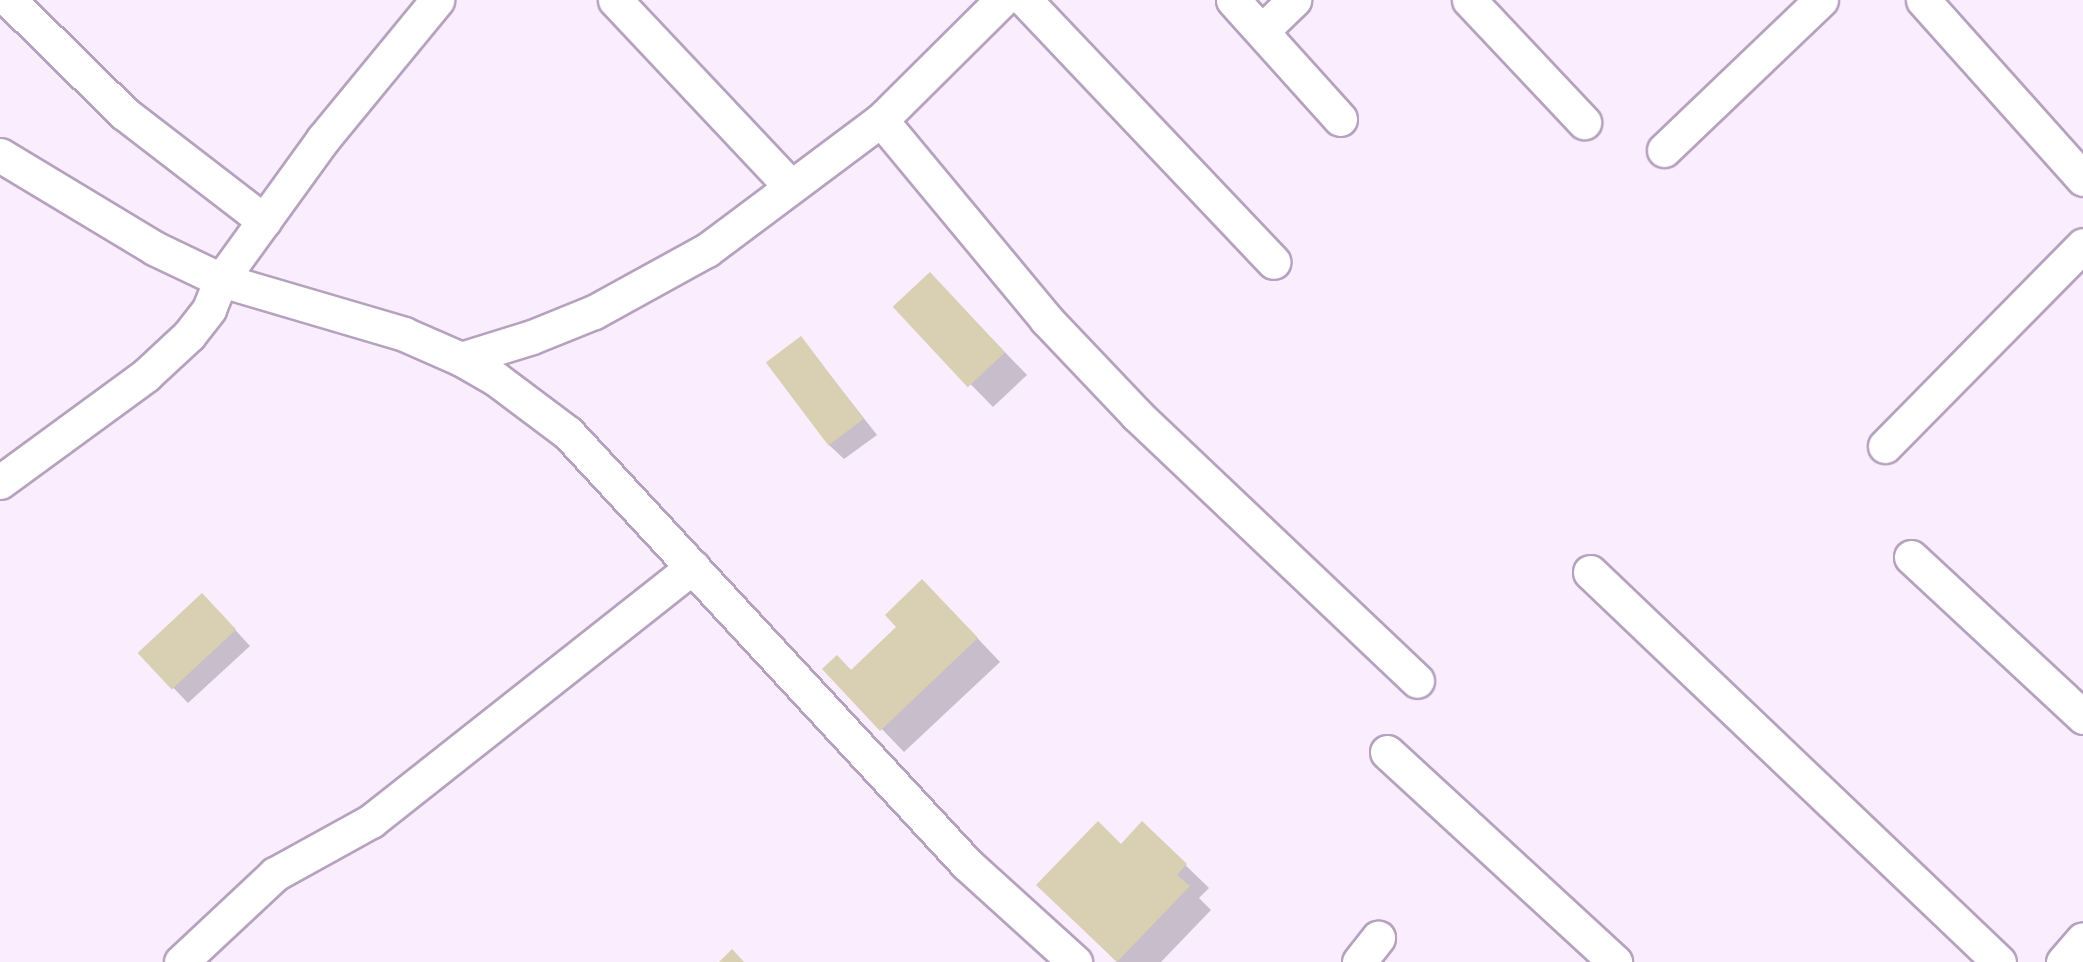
<!DOCTYPE html>
<html>
<head>
<meta charset="utf-8">
<style>
  body { margin:0 }
  #map { position:relative; width:2083px; height:962px; overflow:hidden; background:#f9edfe; font-family:"Fira Sans",sans-serif }
  div>[style] { position:absolute }
  .shadow>* { inset:0; background:#0003 }
  .building>* { inset:0; background:#d9cfb2; transform-origin:0 0 }
  .roads { filter:drop-shadow(2px 0 #b6a2be) drop-shadow(-2px 0 #b6a2be) drop-shadow(0 2px #b6a2be) drop-shadow(0 -2px #b6a2be) }
  .minor>* { height:33px; margin:-16.5px; padding:0 16.5px; transform-origin:16.5px; border-radius:16.5px; background:#fff }
  .highway>* { height:33px; margin:-16.5px; padding:0 16.5px; transform-origin:16.5px; border-radius:16.5px; background:#fff }
  span { translate:-50% -50%; white-space:nowrap; text-align:center; line-height:1.15; -webkit-text-stroke:5px #fff; paint-order:stroke }
</style>
</head>
<body>
<div id="map">
  <div class="shadow">
    <i style="clip-path:polygon(952px 297px,1027px 375px,993px 407px,895px 307px)"></i>
    <i style="clip-path:polygon(801px 338px,877px 435px,844px 459px,828px 444px)"></i>
    <i style="clip-path:polygon(945px 604px,1000px 662px,904px 752px,824px 669px,851px 672px)"></i>
    <i style="clip-path:polygon(217px 610px,250px 646px,188px 703px,139px 652px)"></i>
    <i style="clip-path:polygon(1142px 823px,1209px 888px,1199px 898px,1211px 910px,1161px 962px,1117px 962px,1061px 907px)"></i>
  </div>
  <div class="building">
    <i style="left:930px;top:272px;width:110px;height:51px;rotate:47deg"></i>
    <i style="left:801px;top:336px;width:104px;height:44px;rotate:53deg"></i>
    <i style="clip-path:polygon(922px 579px,978px 638px,880px 731px,822px 669px,837px 655px,851px 670px,896px 627px,885px 615px)"></i>
    <i style="left:202px;top:593px;width:50px;height:88px;rotate:47deg"></i>
    <i style="clip-path:polygon(1098px 821px,1121px 844px,1142px 821px,1187px 864px,1177px 875px,1190px 886px,1117px 962px,1036px 885px)"></i>
    <i style="clip-path:polygon(732px 949px,744px 962px,719px 962px)"></i>
  </div>
  <div class="roads">
    <div class="minor">
      <i style="left:9px;top:0;width:161px;rotate:44.5deg"></i>
      <i style="left:124px;top:113px;width:177px;rotate:37.6deg"></i>
      <i style="left:615px;top:0;width:255px;rotate:46.7deg"></i>
      <i style="left:1025px;top:0;width:361px;rotate:46.5deg"></i>
      <i style="left:1233px;top:0;width:160px;rotate:48deg"></i>
      <i style="left:1469px;top:0;width:168px;rotate:46.7deg"></i>
      <i style="left:1923px;top:0;width:240px;rotate:48.2deg"></i>
      <i style="left:1262px;top:31px;width:45px;rotate:-44.1deg"></i>
      <i style="left:881px;top:120px;width:259px;rotate:50.3deg"></i>
      <i style="left:1046px;top:319px;width:132px;rotate:46.5deg"></i>
      <i style="left:1137px;top:415px;width:386px;rotate:43.5deg"></i>
      <i style="left:1664px;top:150px;width:217px;rotate:-43.7deg"></i>
      <i style="left:0;top:155px;width:180px;rotate:31.1deg"></i>
      <i style="left:154px;top:248px;width:74px;rotate:25.5deg"></i>
      <i style="left:221px;top:280px;width:191px;rotate:16.4deg"></i>
      <i style="left:404px;top:334px;width:62px;rotate:23.7deg"></i>
      <i style="left:461px;top:359px;width:40px;rotate:29.7deg"></i>
      <i style="left:496px;top:379px;width:90px;rotate:36.9deg"></i>
      <i style="left:568px;top:433px;width:587px;rotate:47.21deg"></i>
      <i style="left:967px;top:864px;width:146px;rotate:42.2deg"></i>
      <i style="left:461px;top:359px;width:74px;rotate:-17.2deg"></i>
      <i style="left:532px;top:337px;width:67px;rotate:-22deg"></i>
      <i style="left:594px;top:312px;width:129px;rotate:-28.8deg"></i>
      <i style="left:707px;top:250px;width:217px;rotate:-36.8deg"></i>
      <i style="left:881px;top:120px;width:170px;rotate:-44.8deg"></i>
      <i style="left:1885px;top:446px;width:282px;rotate:-45.4deg"></i>
      <i style="left:0;top:482px;width:181px;rotate:-36.2deg"></i>
      <i style="left:146px;top:375px;width:59px;rotate:-42.9deg"></i>
      <i style="left:189px;top:335px;width:33px;rotate:-52deg"></i>
      <i style="left:209px;top:309px;width:31px;rotate:-68deg"></i>
      <i style="left:221px;top:280px;width:174px;rotate:-54.1deg"></i>
      <i style="left:323px;top:139px;width:180px;rotate:-50.6deg"></i>
      <i style="left:1911px;top:557px;width:235px;rotate:42.9deg"></i>
      <i style="left:1590px;top:572px;width:565px;rotate:43.64deg"></i>
      <i style="left:1387px;top:752px;width:310px;rotate:42.6deg"></i>
      <i style="left:181px;top:962px;width:129px;rotate:-43.1deg"></i>
      <i style="left:275px;top:874px;width:110px;rotate:-28.9deg"></i>
      <i style="left:371px;top:821px;width:410px;rotate:-38.3deg"></i>
      <i style="left:1359px;top:962px;width:31px;rotate:-52deg"></i>
    </div>
    <div class="highway">
      <i style="left:2063px;top:962px;width:30px;rotate:-49deg"></i>
    </div>
  </div>
</div>
</body>
</html>
